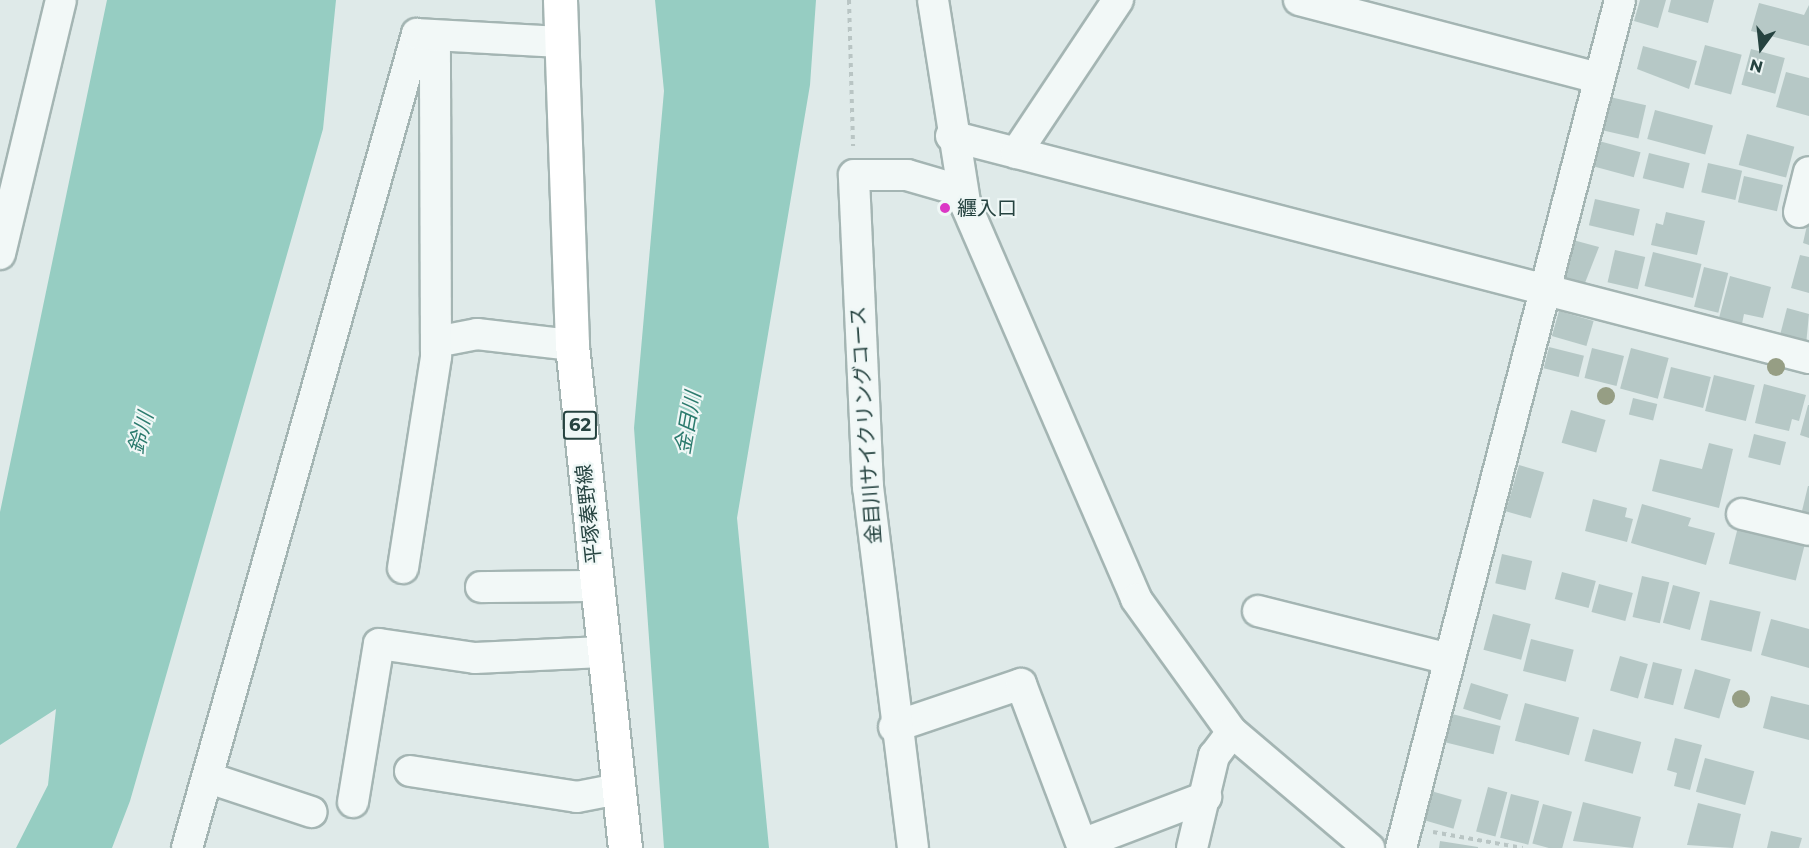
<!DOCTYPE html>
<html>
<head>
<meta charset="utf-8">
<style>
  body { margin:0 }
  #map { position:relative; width:1809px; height:848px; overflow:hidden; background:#dfeae9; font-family:Montserrat,"Noto Sans JP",sans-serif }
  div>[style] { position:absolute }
  .water>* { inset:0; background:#96cdc2 }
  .building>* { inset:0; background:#b6c8c6; transform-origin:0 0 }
  .path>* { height:4px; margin-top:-2px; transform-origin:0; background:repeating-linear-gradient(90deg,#b9c5c4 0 4.5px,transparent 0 9px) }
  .roads { filter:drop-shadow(2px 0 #a4b5b3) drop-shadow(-2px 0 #a4b5b3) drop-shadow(0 2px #a4b5b3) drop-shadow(0 -2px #a4b5b3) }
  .minor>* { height:30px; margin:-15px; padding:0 15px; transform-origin:15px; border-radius:15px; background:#f2f8f7 }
  .major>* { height:33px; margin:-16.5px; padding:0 16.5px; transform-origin:16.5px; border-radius:16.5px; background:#fff }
  .trees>* { width:18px; height:18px; margin:-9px; border-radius:50%; background:#969e84 }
  .dots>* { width:16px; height:16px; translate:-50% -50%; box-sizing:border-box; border:3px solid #eff7f6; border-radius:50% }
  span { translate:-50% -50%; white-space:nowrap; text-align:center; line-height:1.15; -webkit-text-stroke:4.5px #eff7f6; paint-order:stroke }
  .shield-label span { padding:2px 4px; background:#eff7f6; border:2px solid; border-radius:4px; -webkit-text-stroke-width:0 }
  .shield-label { font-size:18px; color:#264340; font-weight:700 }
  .poi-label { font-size:20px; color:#264340 }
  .left { translate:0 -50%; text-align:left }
  .street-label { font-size:20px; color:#264340 }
  .water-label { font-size:21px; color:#2c7b6e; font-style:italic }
  .north { position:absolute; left:1731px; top:18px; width:60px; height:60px; -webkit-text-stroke:4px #eff7f6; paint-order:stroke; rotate:195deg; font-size:16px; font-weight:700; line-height:24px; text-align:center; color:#264340 }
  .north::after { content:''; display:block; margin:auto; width:21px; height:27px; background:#264340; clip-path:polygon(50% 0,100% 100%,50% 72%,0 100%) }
</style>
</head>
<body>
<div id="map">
  <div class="water">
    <i style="clip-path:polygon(107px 0,336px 0,323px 129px,130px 801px,112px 848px,16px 848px,48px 785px,56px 709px,0 745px,0 512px)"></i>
    <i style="clip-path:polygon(655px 0,816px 0,810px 85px,737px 518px,769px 848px,664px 848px,634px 428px,664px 91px)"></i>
  </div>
  <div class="building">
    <i style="clip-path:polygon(1640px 0,1666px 0,1658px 28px,1634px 21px)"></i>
    <i style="clip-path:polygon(1671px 0,1714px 0,1708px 23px,1668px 12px)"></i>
    <i style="clip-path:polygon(1759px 3px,1804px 15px,1809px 5px,1809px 46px,1751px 31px)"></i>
    <i style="left:1705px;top:45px;width:38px;height:41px;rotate:15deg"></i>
    <i style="clip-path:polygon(1643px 46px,1697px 61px,1689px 89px,1637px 69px)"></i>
    <i style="left:1751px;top:49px;width:35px;height:37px;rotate:15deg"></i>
    <i style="clip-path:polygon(1786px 72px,1809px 78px,1809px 116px,1776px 107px)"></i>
    <i style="left:1610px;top:97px;width:37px;height:34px;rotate:13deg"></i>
    <i style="left:1655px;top:110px;width:60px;height:30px;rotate:15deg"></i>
    <i style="left:1747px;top:134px;width:49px;height:32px;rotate:15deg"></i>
    <i style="left:1599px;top:141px;width:43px;height:26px;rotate:15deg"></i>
    <i style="left:1649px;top:153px;width:42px;height:26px;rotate:14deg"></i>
    <i style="left:1708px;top:163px;width:35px;height:30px;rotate:13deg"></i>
    <i style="left:1744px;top:176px;width:40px;height:27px;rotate:13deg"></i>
    <i style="left:1595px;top:199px;width:46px;height:27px;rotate:13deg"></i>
    <i style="clip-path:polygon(1666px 212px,1705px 221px,1697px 255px,1651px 245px,1656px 223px,1663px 225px)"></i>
    <i style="clip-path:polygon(1808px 221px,1809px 221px,1809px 245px,1803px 243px)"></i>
    <i style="clip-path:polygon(1573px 240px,1599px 247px,1583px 288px,1561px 283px)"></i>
    <i style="left:1615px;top:250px;width:31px;height:33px;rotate:13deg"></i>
    <i style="left:1653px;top:252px;width:50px;height:35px;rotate:14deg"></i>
    <i style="clip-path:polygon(1800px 255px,1809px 257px,1809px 293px,1791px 288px)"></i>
    <i style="left:1704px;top:267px;width:25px;height:41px;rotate:14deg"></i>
    <i style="clip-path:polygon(1730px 276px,1771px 287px,1763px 318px,1744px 314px,1742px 324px,1719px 318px)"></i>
    <i style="clip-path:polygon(1787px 308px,1809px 314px,1806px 345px,1779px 339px)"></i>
    <i style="left:1559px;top:311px;width:36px;height:26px;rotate:16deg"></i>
    <i style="left:1549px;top:347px;width:36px;height:22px;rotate:14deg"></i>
    <i style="left:1592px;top:348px;width:33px;height:31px;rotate:14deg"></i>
    <i style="left:1631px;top:348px;width:39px;height:42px;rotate:15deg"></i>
    <i style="left:1671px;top:367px;width:41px;height:32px;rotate:14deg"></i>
    <i style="left:1714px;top:375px;width:42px;height:37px;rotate:14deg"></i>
    <i style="clip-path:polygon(1764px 384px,1806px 395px,1799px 421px,1792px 419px,1789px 431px,1755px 423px)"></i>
    <i style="left:1633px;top:398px;width:25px;height:17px;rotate:14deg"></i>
    <i style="clip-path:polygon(1808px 405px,1809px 405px,1809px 438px,1800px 435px)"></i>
    <i style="left:1571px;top:410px;width:36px;height:34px;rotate:16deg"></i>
    <i style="left:1754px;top:434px;width:33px;height:24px;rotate:14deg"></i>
    <i style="clip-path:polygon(1709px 443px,1733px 449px,1719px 508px,1652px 491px,1660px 459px,1702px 469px)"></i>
    <i style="left:1519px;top:465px;width:26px;height:48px;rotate:16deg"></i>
    <i style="clip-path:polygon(1808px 486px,1809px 486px,1809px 518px,1801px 515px)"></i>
    <i style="clip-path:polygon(1593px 499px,1627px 508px,1625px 517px,1633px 519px,1627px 542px,1585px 531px)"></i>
    <i style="clip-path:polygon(1642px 504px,1691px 518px,1688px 526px,1715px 533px,1706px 565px,1631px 543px)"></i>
    <i style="left:1738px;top:527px;width:69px;height:38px;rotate:14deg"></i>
    <i style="left:1502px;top:554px;width:31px;height:30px;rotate:13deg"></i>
    <i style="left:1562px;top:572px;width:35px;height:28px;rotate:15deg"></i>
    <i style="left:1642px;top:576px;width:28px;height:42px;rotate:13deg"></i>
    <i style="left:1599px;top:584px;width:35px;height:29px;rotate:15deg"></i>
    <i style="left:1673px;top:585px;width:28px;height:39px;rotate:15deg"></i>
    <i style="left:1710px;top:600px;width:52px;height:41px;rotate:13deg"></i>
    <i style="left:1493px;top:614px;width:39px;height:37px;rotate:15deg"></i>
    <i style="clip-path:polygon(1771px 619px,1809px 629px,1809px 668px,1761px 655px)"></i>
    <i style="left:1531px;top:639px;width:44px;height:33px;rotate:14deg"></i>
    <i style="left:1620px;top:656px;width:29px;height:36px;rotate:16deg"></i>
    <i style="left:1653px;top:662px;width:30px;height:37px;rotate:14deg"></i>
    <i style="left:1695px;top:669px;width:37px;height:41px;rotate:16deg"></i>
    <i style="left:1471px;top:683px;width:39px;height:27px;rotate:17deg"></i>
    <i style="clip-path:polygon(1771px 696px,1809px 705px,1809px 740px,1763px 728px)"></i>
    <i style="left:1525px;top:703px;width:56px;height:39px;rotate:15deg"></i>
    <i style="left:1452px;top:714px;width:50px;height:29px;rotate:14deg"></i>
    <i style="left:1593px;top:729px;width:50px;height:33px;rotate:15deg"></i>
    <i style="clip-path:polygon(1675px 738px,1702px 745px,1690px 790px,1674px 786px,1677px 773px,1667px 770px)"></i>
    <i style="left:1705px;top:758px;width:51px;height:35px;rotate:15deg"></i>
    <i style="left:1488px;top:787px;width:20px;height:46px;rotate:15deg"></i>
    <i style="left:1431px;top:791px;width:32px;height:30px;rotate:16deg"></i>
    <i style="left:1511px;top:794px;width:29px;height:45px;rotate:14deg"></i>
    <i style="clip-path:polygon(1583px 802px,1641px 817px,1633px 848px,1573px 841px)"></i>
    <i style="clip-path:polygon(1698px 803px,1741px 814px,1733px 848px,1687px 845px)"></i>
    <i style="left:1543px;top:804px;width:30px;height:41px;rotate:15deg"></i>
    <i style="clip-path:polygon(1771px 831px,1802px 838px,1799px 848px,1767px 848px)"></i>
    <i style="clip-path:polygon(1440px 841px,1478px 847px,1478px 848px,1439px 848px)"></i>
  </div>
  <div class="path">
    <i style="left:849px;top:0;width:146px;rotate:88.4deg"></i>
    <i style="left:1433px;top:832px;width:91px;rotate:10.1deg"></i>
  </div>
  <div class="roads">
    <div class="minor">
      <i style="left:933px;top:0;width:206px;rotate:81deg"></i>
      <i style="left:965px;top:203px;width:431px;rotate:66.6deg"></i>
      <i style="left:1136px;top:599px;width:164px;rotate:54.2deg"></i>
      <i style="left:1232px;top:732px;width:180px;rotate:40.3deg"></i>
      <i style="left:1299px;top:0;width:310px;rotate:14.6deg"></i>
      <i style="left:951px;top:136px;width:886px;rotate:14.51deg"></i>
      <i style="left:1016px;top:153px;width:184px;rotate:-56.3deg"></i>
      <i style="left:1799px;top:212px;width:41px;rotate:-76deg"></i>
      <i style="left:0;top:254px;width:261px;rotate:-76.5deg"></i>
      <i style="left:436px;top:342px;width:42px;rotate:-11deg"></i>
      <i style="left:477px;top:334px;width:96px;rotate:6.6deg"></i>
      <i style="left:1742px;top:514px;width:69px;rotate:13.4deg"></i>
      <i style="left:403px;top:568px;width:214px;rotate:-81.1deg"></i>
      <i style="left:436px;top:357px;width:321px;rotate:-90.2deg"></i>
      <i style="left:481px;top:587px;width:116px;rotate:-0.5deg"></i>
      <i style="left:1258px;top:611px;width:197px;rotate:14.1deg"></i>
      <i style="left:894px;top:727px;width:134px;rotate:-18.7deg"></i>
      <i style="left:1021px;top:684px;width:175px;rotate:69.3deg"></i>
      <i style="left:410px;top:771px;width:169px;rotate:8.8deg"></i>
      <i style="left:577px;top:797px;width:42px;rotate:-11deg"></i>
      <i style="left:209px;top:778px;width:108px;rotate:18.4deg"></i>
      <i style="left:353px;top:802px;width:160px;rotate:-80.7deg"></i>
      <i style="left:379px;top:644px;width:97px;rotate:8.3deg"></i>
      <i style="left:475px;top:658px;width:127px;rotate:-2.7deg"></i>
      <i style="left:1082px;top:844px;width:133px;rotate:-20.8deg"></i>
      <i style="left:187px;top:848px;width:846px;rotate:-74.22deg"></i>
      <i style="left:417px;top:34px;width:142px;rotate:3.2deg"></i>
      <i style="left:913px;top:848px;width:364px;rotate:-97.1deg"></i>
      <i style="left:868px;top:487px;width:312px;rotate:-92.6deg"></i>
      <i style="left:854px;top:175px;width:53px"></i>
      <i style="left:907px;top:175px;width:57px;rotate:16.2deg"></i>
      <i style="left:1192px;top:848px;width:95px;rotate:-76.6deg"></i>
      <i style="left:1214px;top:756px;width:30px;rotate:-53deg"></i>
      <i style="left:1401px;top:848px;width:876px;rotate:-75.52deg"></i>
    </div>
    <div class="major">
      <i style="left:560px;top:0;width:345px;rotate:88deg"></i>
      <i style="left:572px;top:345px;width:506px;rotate:83.99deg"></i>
    </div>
  </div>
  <div class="trees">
    <i style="left:1776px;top:367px"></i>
    <i style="left:1606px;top:396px"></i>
    <i style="left:1741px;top:699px"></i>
  </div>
  <div class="dots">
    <i style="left:945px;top:208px;background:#db37c5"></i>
  </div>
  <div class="shield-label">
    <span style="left:580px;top:425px">62</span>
  </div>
  <div class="poi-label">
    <span class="left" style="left:957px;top:208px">纒入口</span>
  </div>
  <div class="street-label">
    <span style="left:866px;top:425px;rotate:-94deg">金目川サイクリングコース</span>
    <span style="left:589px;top:514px;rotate:-96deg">平塚秦野線</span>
  </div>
  <div class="water-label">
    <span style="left:688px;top:423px;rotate:-80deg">金目川</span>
    <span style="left:141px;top:433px;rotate:-75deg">鈴川</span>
  </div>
  <div class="north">N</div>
</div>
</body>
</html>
